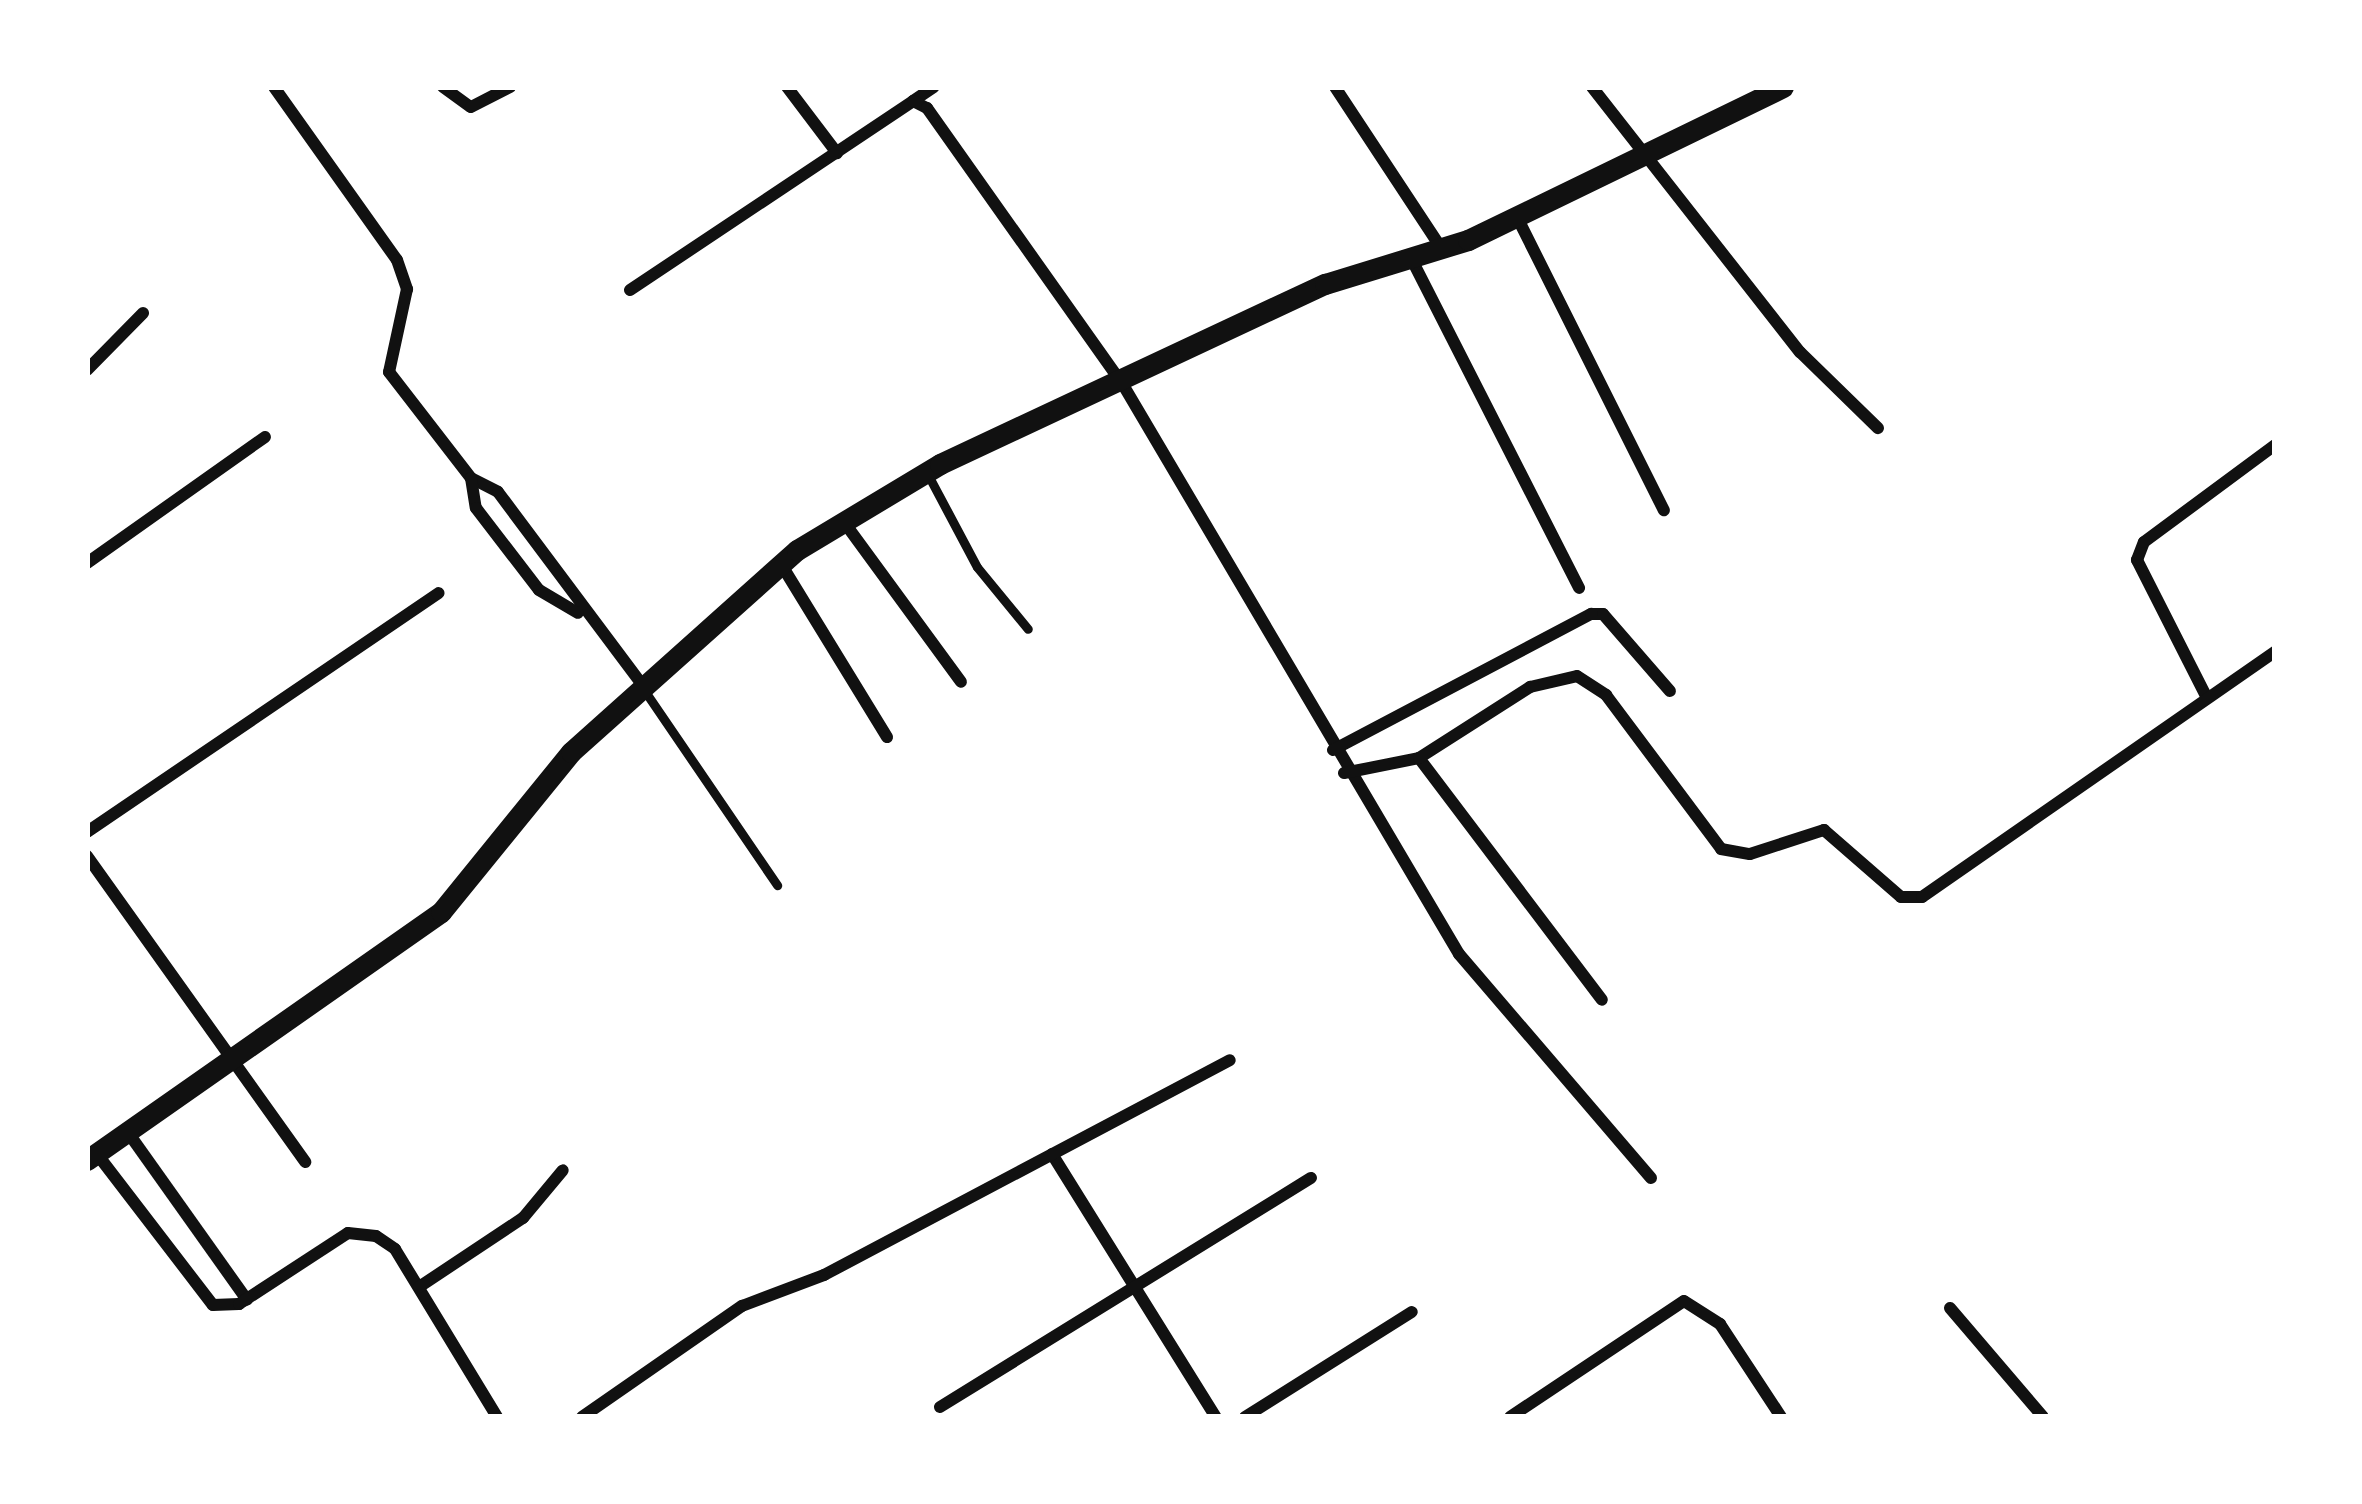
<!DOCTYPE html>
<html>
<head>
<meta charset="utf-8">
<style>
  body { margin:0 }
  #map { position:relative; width:2362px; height:1504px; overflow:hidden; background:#fff; font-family:Commissioner,sans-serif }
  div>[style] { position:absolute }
  .service>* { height:9px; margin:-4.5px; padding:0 4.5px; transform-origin:4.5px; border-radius:4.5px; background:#111 }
  .minor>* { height:12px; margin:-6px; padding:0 6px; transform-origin:6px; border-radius:6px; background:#111 }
  .tertiary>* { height:21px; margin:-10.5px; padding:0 10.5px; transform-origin:10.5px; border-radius:10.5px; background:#111 }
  span { translate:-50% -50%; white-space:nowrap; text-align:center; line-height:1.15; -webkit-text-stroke:12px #fff; paint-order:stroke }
  .frame { position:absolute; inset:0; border:90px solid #fff; pointer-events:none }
</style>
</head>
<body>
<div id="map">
  <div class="service">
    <i style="left:927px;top:473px;width:106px;rotate:62deg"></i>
    <i style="left:977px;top:567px;width:80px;rotate:50.6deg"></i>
    <i style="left:642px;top:687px;width:240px;rotate:55.7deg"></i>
  </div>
  <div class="minor">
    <i style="left:274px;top:87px;width:212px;rotate:54.6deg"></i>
    <i style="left:397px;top:260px;width:31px;rotate:71deg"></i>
    <i style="left:407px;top:289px;width:85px;rotate:102.2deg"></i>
    <i style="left:389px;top:372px;width:134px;rotate:52.3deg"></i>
    <i style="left:471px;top:478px;width:30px;rotate:27deg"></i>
    <i style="left:498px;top:492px;width:237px;rotate:53.2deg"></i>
    <i style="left:443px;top:87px;width:34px;rotate:36deg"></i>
    <i style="left:471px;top:107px;width:44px;rotate:-27.1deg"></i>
    <i style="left:787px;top:87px;width:83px;rotate:52.9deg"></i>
    <i style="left:1335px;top:87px;width:193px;rotate:56.6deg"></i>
    <i style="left:1592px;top:87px;width:337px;rotate:51.9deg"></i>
    <i style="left:1800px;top:352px;width:109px;rotate:44.3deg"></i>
    <i style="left:913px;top:101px;width:25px;rotate:-34deg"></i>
    <i style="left:1517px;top:217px;width:328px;rotate:63.4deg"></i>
    <i style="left:1412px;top:260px;width:368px;rotate:63deg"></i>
    <i style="left:630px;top:290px;width:340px;rotate:-33.7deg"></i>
    <i style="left:913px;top:101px;width:16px;rotate:27deg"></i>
    <i style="left:927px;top:108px;width:337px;rotate:54.7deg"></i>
    <i style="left:1122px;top:383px;width:663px;rotate:59.45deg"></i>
    <i style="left:1459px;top:954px;width:295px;rotate:49.4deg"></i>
    <i style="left:87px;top:370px;width:80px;rotate:-45.5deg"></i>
    <i style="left:471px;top:478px;width:30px;rotate:81deg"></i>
    <i style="left:476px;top:508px;width:103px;rotate:52.5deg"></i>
    <i style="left:539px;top:590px;width:45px;rotate:30.5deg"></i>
    <i style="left:844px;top:522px;width:198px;rotate:53.8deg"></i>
    <i style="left:87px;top:563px;width:218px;rotate:-35.3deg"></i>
    <i style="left:781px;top:564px;width:203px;rotate:58.5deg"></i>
    <i style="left:2207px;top:698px;width:155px;rotate:-116.9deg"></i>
    <i style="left:2137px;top:560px;width:19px;rotate:-69deg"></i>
    <i style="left:2144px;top:542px;width:163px;rotate:-36.5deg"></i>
    <i style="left:1333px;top:750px;width:292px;rotate:-27.8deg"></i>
    <i style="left:1591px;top:614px;width:12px"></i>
    <i style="left:1603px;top:614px;width:102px;rotate:49deg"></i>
    <i style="left:1419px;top:758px;width:303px;rotate:52.9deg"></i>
    <i style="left:1344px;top:773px;width:76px;rotate:-11.3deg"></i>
    <i style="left:1419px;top:758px;width:132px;rotate:-32.6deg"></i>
    <i style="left:1530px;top:687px;width:48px;rotate:-13.2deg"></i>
    <i style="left:1577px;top:676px;width:35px;rotate:33deg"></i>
    <i style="left:1606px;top:695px;width:192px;rotate:53.2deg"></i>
    <i style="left:1721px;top:849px;width:29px;rotate:10deg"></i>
    <i style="left:1750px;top:854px;width:78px;rotate:-18deg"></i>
    <i style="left:1824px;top:830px;width:102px;rotate:41deg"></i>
    <i style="left:1901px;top:897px;width:21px"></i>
    <i style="left:1922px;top:897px;width:430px;rotate:-34.8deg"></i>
    <i style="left:87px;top:832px;width:425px;rotate:-34.2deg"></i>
    <i style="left:87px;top:856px;width:376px;rotate:54.5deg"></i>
    <i style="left:127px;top:1131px;width:207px;rotate:54.6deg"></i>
    <i style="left:97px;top:1154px;width:190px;rotate:52.5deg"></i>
    <i style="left:213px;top:1305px;width:26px;rotate:-2deg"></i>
    <i style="left:239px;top:1304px;width:130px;rotate:-33.1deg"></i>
    <i style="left:348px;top:1233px;width:28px;rotate:6deg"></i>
    <i style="left:376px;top:1236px;width:23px;rotate:34deg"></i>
    <i style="left:395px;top:1249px;width:197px;rotate:58.7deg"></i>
    <i style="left:1052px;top:1154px;width:310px;rotate:58.1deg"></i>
    <i style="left:419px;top:1287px;width:125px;rotate:-33.6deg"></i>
    <i style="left:523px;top:1218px;width:62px;rotate:-50.2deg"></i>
    <i style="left:1950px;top:1308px;width:143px;rotate:49.5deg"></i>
    <i style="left:940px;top:1407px;width:436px;rotate:-31.7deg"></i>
    <i style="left:582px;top:1417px;width:195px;rotate:-34.8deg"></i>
    <i style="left:742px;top:1306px;width:88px;rotate:-20.7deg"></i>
    <i style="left:824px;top:1275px;width:459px;rotate:-27.9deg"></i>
    <i style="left:1245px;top:1417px;width:197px;rotate:-32.2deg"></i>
    <i style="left:1510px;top:1417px;width:209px;rotate:-33.7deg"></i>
    <i style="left:1684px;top:1301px;width:43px;rotate:32.6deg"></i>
    <i style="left:1720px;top:1324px;width:111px;rotate:56.7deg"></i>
  </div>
  <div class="tertiary">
    <i style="left:87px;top:1160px;width:432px;rotate:-35deg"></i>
    <i style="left:441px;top:912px;width:206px;rotate:-50.9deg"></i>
    <i style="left:571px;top:752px;width:303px;rotate:-41.8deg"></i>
    <i style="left:797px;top:550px;width:167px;rotate:-31deg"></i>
    <i style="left:940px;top:464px;width:425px;rotate:-25.1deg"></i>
    <i style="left:1325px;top:284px;width:150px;rotate:-17.1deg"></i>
    <i style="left:1468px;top:240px;width:350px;rotate:-25.9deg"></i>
  </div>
  <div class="frame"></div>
</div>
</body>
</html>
